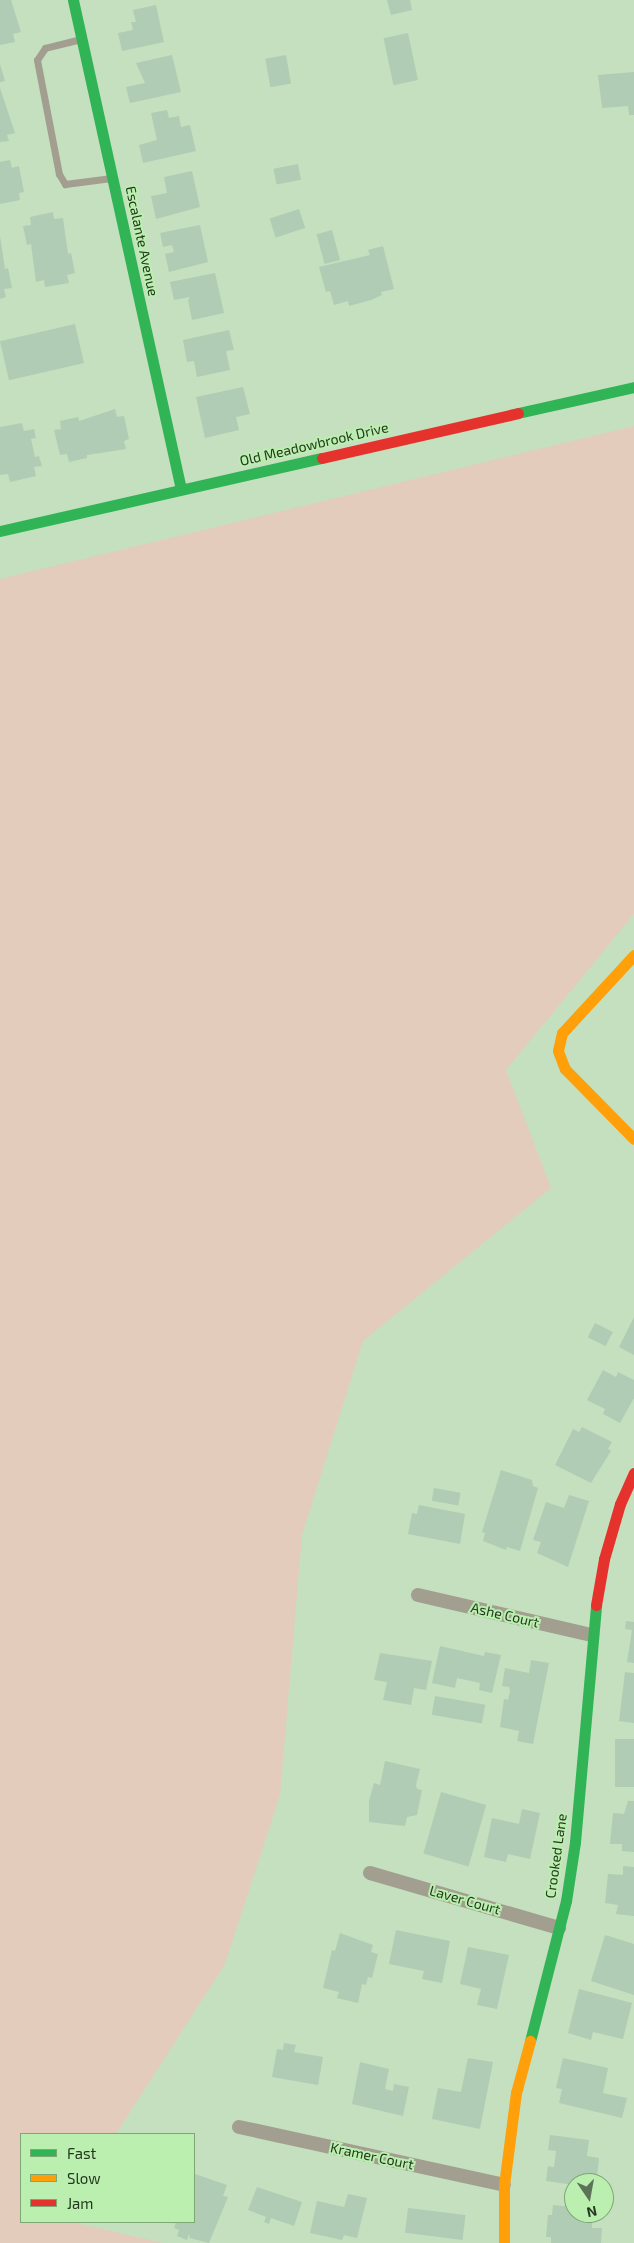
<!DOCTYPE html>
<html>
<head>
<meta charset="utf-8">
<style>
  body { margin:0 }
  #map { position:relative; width:634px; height:2243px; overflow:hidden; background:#c4e0be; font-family:"Exo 2",sans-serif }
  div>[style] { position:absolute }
  .green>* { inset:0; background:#e3ccbc }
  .building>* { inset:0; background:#b0ccb4; transform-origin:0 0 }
  .lane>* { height:7px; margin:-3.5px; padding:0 3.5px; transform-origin:3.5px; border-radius:3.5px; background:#a29f90 }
  .street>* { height:14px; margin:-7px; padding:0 7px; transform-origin:7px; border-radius:7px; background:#a29f90 }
  .fast>* { height:11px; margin:-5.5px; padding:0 5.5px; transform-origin:5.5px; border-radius:5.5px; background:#30b455 }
  .slow>* { height:11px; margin:-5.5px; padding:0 5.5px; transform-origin:5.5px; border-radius:5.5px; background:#ff9f0a }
  .jam>* { height:11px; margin:-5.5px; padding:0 5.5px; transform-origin:5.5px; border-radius:5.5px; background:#e5322d }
  span { translate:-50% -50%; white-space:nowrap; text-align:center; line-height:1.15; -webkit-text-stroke:4px #bbefaf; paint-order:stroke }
  .street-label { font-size:14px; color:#24381f }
  .legend { position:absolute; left:20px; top:2133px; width:175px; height:90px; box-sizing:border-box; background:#bbefaf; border:1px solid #7fa675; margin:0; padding:6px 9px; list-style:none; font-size:15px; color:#24381f }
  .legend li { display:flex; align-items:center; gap:10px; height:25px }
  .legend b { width:25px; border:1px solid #7fa675 }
  .north { position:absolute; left:564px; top:2173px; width:50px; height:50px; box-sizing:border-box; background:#bbefaf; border:1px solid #7fa675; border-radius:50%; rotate:168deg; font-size:14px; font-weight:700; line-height:20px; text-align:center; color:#24381f }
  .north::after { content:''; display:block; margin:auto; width:18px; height:22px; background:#5c7357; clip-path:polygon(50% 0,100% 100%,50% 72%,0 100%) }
</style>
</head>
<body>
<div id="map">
  <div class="green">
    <i style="clip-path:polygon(634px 426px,634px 914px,506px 1070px,551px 1188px,363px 1341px,302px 1535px,280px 1795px,225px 1964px,116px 2134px,21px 2134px,21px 2222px,71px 2222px,164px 2243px,0 2243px,0 579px)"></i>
  </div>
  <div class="building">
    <i style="clip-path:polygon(0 0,11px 0,21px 32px,13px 34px,15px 42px,0 45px)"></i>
    <i style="clip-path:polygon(387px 0,410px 0,412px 10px,391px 15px)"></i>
    <i style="clip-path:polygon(156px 5px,164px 42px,122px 51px,118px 33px,133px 30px,131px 22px,136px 22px,133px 10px)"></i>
    <i style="left:408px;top:33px;width:48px;height:25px;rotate:78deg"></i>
    <i style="clip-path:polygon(172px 55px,181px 92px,130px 103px,126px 87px,145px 83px,136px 63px)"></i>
    <i style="left:286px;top:55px;width:29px;height:21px;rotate:80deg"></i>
    <i style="clip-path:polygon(0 64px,5px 81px,0 82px)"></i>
    <i style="clip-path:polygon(634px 72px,634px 115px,629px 115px,628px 106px,602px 108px,598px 75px)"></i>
    <i style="clip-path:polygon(0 88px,15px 133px,7px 135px,9px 141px,0 142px)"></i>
    <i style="clip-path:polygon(167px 110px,169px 118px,179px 116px,181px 127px,190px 125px,196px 151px,143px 163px,139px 145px,157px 140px,151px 113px)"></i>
    <i style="clip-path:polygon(10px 160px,12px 168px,19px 166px,24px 192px,19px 193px,20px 200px,0 204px,0 162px)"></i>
    <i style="left:298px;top:164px;width:16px;height:25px;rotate:79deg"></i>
    <i style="clip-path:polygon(192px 171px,200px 207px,156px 219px,151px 196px,167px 193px,164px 177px)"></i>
    <i style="left:299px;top:209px;width:20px;height:31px;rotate:72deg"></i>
    <i style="clip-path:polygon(53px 212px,54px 219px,63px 218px,68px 254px,71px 253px,75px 273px,67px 275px,69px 283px,45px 287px,44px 280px,36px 282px,31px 244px,27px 245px,23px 226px,31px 225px,30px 217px)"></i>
    <i style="clip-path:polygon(200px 225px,208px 262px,169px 272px,165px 254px,174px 252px,172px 245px,163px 247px,160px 233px)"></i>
    <i style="left:332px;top:230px;width:31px;height:16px;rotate:75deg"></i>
    <i style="clip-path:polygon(0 236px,5px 269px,8px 268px,12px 288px,4px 289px,6px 297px,0 299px)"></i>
    <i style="clip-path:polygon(383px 246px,394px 289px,381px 292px,382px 295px,371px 300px,349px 306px,348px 301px,334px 305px,330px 291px,326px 292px,319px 267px,370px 255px,368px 250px)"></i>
    <i style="clip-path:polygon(215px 273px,224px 313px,192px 320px,188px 300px,190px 297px,174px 300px,170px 282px)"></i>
    <i style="left:75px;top:324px;width:40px;height:77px;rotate:77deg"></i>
    <i style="clip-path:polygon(229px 330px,234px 350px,226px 351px,230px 370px,197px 377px,194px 361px,187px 362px,183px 340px)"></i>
    <i style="clip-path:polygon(243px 387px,250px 414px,236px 417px,239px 430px,205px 438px,196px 397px)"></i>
    <i style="clip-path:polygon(115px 409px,117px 417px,124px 416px,129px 439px,124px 441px,126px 449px,87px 455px,87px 458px,69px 462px,67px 454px,60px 455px,54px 430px,61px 429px,60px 421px,78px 417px,79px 421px)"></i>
    <i style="clip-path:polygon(22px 423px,24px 431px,34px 429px,36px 438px,31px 439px,35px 457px,39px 456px,42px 466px,34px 467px,36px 476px,10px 482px,8px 474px,0 475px,0 427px)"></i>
    <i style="clip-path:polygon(634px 1317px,634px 1355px,619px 1347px)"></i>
    <i style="left:595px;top:1323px;width:20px;height:16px;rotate:27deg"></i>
    <i style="clip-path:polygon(603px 1370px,616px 1377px,618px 1372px,634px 1380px,634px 1398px,620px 1423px,603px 1414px,605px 1409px,587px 1400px)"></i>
    <i style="clip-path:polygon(582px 1427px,612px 1442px,608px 1449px,611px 1451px,591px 1483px,555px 1465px,573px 1429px,579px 1432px)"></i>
    <i style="clip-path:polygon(501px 1470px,532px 1480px,533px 1486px,538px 1488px,520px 1551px,507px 1547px,506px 1550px,483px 1541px,485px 1533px,482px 1532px)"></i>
    <i style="left:434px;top:1488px;width:27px;height:13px;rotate:10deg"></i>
    <i style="clip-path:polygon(569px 1495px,589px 1501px,568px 1567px,537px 1553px,541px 1542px,533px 1540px,546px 1502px,564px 1508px)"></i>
    <i style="clip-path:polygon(419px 1505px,465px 1514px,460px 1544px,408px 1534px,412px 1513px,417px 1514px)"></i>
    <i style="clip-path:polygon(626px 1621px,634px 1622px,634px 1663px,627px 1662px,632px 1630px,625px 1629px)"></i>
    <i style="clip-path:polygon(440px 1646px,484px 1656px,485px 1652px,501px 1655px,492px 1693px,479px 1690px,480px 1683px,457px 1678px,455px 1688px,432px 1683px)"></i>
    <i style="clip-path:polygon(380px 1653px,432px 1661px,426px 1690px,414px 1688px,411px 1705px,383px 1700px,387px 1682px,374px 1680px)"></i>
    <i style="clip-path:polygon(531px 1660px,549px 1663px,533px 1744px,517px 1741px,519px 1731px,500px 1727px,504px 1699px,508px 1700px,510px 1691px,509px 1687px,502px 1686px,505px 1668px,529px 1673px)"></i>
    <i style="clip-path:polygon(625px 1672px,634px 1673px,634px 1723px,619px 1721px)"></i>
    <i style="left:435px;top:1696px;width:51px;height:19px;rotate:10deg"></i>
    <i style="left:615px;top:1739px;width:19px;height:48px"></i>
    <i style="clip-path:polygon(385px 1761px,420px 1769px,416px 1785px,417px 1789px,422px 1790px,417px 1815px,407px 1817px,405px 1826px,369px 1822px,369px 1801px,374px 1783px,380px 1785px)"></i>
    <i style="left:441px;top:1792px;width:47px;height:64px;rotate:16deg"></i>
    <i style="clip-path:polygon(628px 1801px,634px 1801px,634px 1852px,622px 1851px,622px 1844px,610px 1844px,613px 1813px,624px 1814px)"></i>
    <i style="clip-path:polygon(522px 1809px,540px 1813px,530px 1859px,508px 1854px,506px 1862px,484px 1857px,492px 1818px,519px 1824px)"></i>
    <i style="clip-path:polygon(623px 1866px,634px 1867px,634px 1916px,616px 1914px,618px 1905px,605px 1903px,608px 1874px,623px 1875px)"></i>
    <i style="clip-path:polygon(396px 1930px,450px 1941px,442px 1983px,422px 1979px,424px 1971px,389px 1964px)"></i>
    <i style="clip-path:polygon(340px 1933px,373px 1945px,371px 1952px,378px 1954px,372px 1978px,368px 1977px,366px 1985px,362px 1984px,358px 2003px,337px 1998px,339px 1992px,323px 1988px,332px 1950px,335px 1951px)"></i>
    <i style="clip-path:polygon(605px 1935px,634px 1944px,634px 1995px,591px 1981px)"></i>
    <i style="clip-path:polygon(468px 1947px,509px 1955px,497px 2009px,477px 2005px,481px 1989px,460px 1984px)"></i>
    <i style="clip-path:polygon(579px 1989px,632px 2003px,623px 2039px,593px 2032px,591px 2040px,568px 2033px)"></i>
    <i style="clip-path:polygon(284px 2043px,296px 2045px,294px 2052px,323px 2057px,318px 2085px,272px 2077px,277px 2049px,283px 2050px)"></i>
    <i style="clip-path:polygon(468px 2058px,493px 2062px,480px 2129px,432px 2119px,438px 2088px,461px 2092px)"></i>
    <i style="clip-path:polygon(563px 2058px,608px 2068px,603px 2093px,627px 2098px,622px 2118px,559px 2103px,562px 2089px,556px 2088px)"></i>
    <i style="clip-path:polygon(360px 2062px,389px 2069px,385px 2089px,393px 2091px,394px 2084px,409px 2087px,403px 2116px,352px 2104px)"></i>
    <i style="clip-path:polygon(550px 2135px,589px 2140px,587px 2156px,599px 2158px,597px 2177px,582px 2176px,582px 2183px,574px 2185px,546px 2181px,548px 2166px,554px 2167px,556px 2151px,548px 2150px)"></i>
    <i style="clip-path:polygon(195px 2174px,227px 2185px,223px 2196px,228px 2197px,209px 2243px,190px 2238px,189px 2234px,187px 2240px,177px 2236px,179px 2230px,174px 2228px,176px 2222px,194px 2222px)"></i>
    <i style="clip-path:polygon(257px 2187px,302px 2202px,294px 2226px,271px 2218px,269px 2224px,264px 2222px,266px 2217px,248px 2210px)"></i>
    <i style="clip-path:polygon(348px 2194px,367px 2198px,357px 2238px,344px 2235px,342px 2240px,310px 2233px,317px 2201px,344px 2207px)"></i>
    <i style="clip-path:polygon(553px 2205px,574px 2207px,576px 2217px,592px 2218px,592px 2228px,602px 2228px,601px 2243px,551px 2243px,551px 2237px,546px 2237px,548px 2215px,552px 2215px)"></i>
    <i style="left:408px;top:2208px;width:58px;height:25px;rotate:7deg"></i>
  </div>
  <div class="lane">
    <i style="left:81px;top:39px;width:37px;rotate:166deg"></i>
    <i style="left:45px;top:48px;width:14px;rotate:124deg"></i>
    <i style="left:37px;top:60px;width:116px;rotate:79.1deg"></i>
    <i style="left:59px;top:174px;width:12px;rotate:59deg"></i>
    <i style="left:65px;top:184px;width:47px;rotate:-7.3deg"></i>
  </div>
  <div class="street">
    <i style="left:418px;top:1595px;width:178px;rotate:13deg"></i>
    <i style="left:370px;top:1873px;width:197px;rotate:16.2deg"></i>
    <i style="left:239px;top:2127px;width:271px;rotate:12.3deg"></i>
  </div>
  <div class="fast">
    <i style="left:73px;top:0;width:501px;rotate:77.55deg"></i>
    <i style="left:518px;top:413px;width:119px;rotate:-12.6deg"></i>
    <i style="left:0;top:531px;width:330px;rotate:-12.8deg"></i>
    <i style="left:530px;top:2041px;width:145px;rotate:-75.6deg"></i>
    <i style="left:566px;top:1901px;width:60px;rotate:-81.3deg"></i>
    <i style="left:575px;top:1842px;width:238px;rotate:-84.9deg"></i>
  </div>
  <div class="slow">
    <i style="left:634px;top:955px;width:106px;rotate:132.7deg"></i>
    <i style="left:562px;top:1033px;width:18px;rotate:103deg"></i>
    <i style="left:558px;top:1051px;width:19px;rotate:69deg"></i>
    <i style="left:565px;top:1069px;width:98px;rotate:45.4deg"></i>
    <i style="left:504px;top:2243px;width:58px;rotate:-90deg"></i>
    <i style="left:504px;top:2185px;width:93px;rotate:-82.6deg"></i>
    <i style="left:516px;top:2093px;width:54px;rotate:-74.9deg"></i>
  </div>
  <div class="jam">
    <i style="left:322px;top:458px;width:201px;rotate:-12.9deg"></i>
    <i style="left:596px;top:1605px;width:47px;rotate:-80.1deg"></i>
    <i style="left:604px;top:1559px;width:57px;rotate:-73.8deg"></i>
    <i style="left:620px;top:1504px;width:34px;rotate:-66deg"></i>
  </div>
  <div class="street-label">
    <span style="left:142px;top:241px;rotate:78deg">Escalante Avenue</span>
    <span style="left:314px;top:444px;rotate:-13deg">Old Meadowbrook Drive</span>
    <span style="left:505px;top:1615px;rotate:13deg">Ashe Court</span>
    <span style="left:556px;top:1856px;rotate:-82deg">Crooked Lane</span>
    <span style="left:465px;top:1900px;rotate:16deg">Laver Court</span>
    <span style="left:372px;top:2156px;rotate:12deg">Kramer Court</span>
  </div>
  <ul class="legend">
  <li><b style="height:6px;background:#30b455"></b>Fast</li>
  <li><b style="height:6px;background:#ff9f0a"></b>Slow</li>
  <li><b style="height:6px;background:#e5322d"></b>Jam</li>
  </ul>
  <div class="north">N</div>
</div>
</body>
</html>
